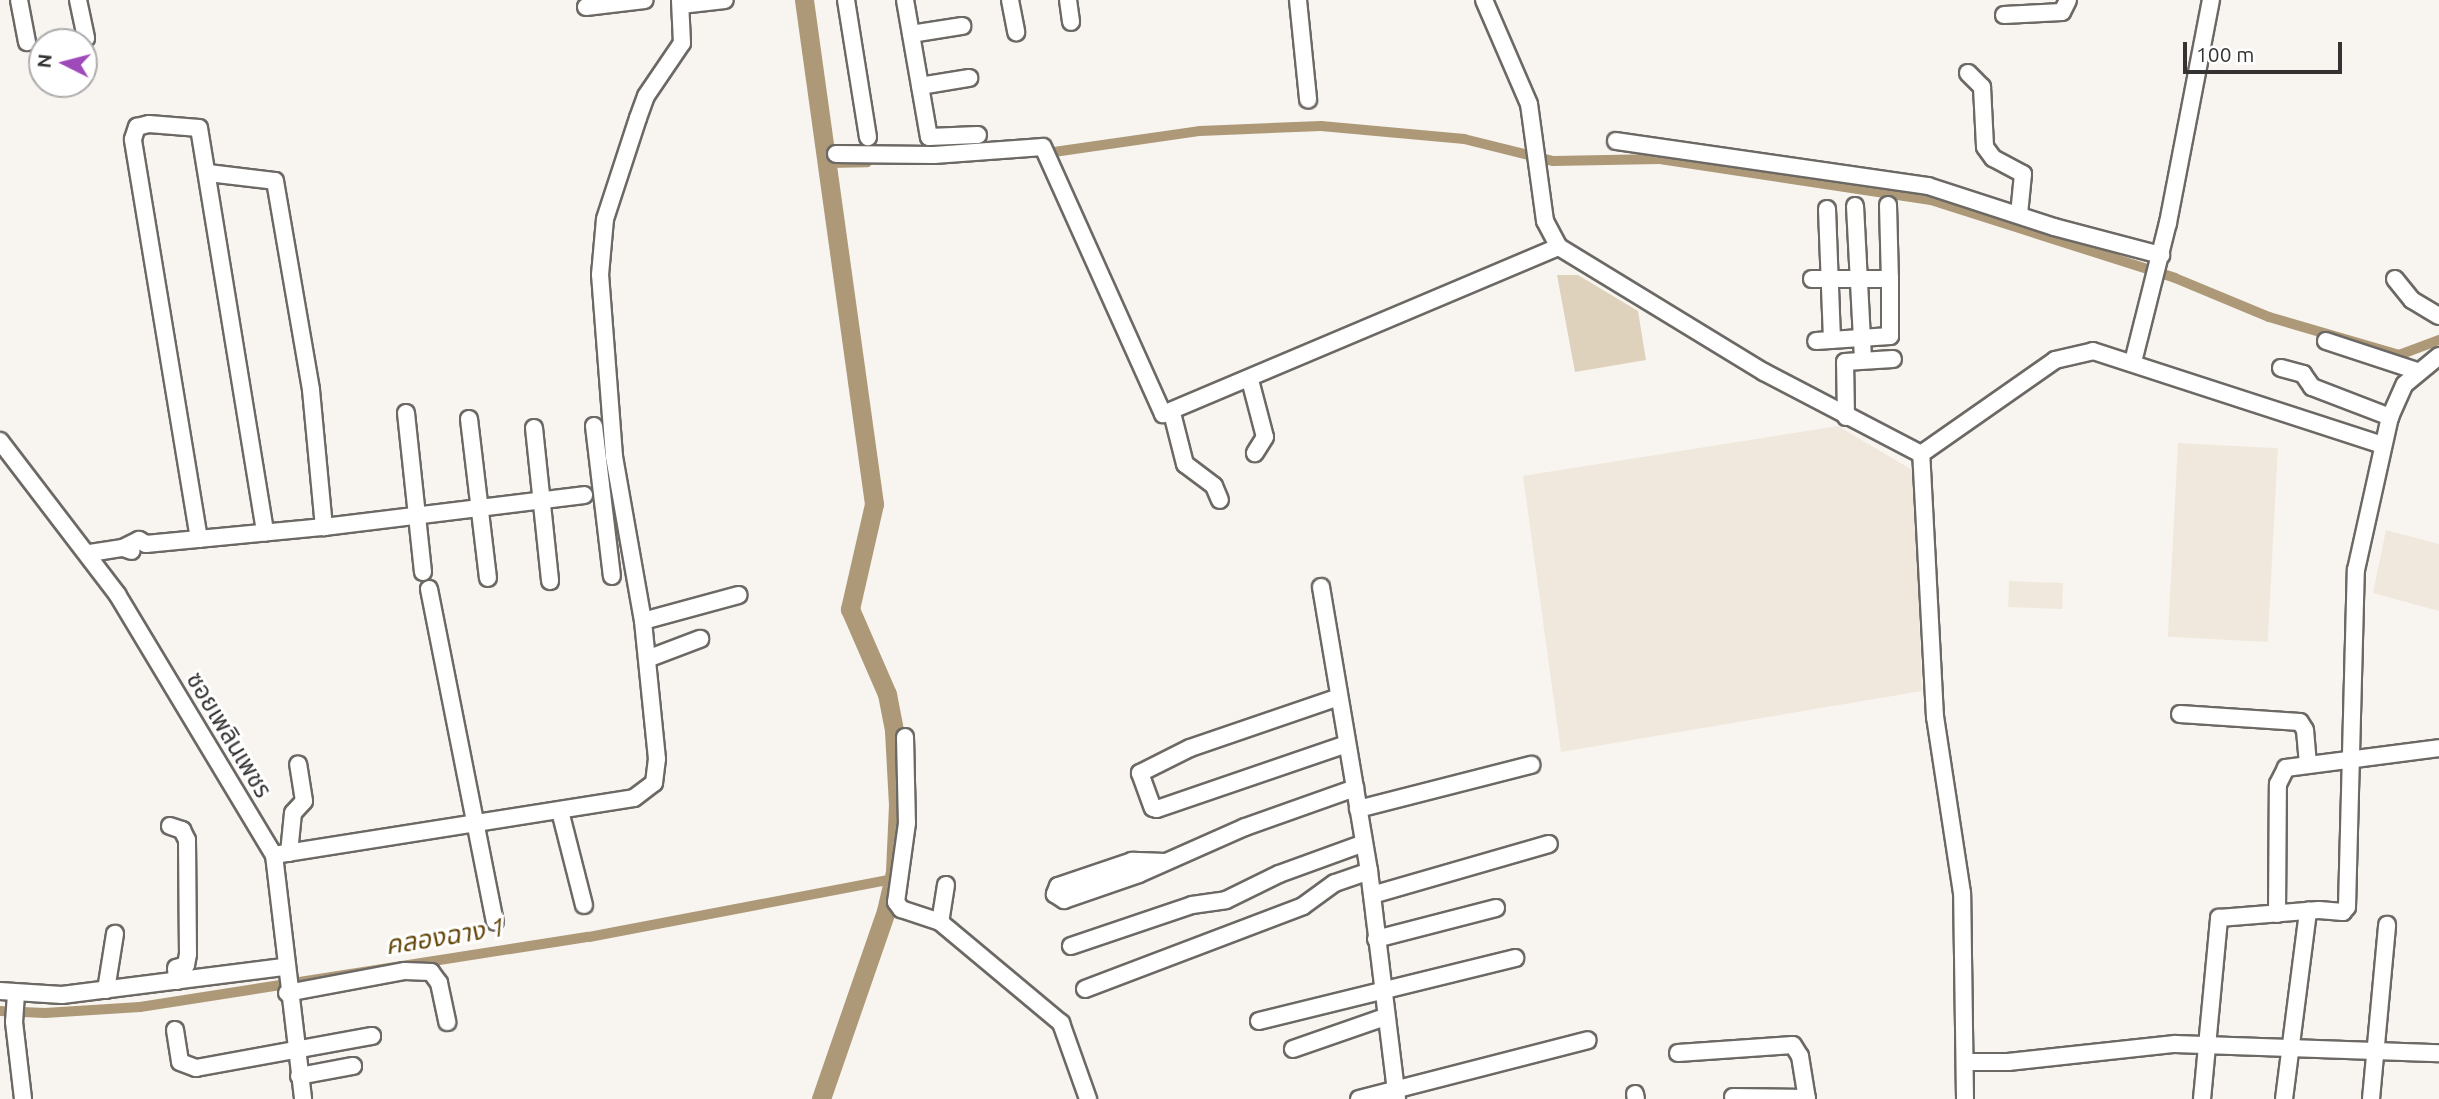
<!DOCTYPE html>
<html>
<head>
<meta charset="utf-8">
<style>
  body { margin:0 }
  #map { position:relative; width:2439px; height:1099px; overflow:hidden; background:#f8f5f0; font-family:Ubuntu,"Noto Sans Thai",sans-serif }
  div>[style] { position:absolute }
  .built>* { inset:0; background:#f0e8dc; transform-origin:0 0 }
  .green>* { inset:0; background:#dfd2bd }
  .canal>* { height:10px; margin:-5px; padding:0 5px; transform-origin:5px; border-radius:5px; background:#ad9977 }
  .river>* { height:19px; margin:-9.5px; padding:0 9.5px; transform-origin:9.5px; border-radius:9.5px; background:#ad9977 }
  .roads { filter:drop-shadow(2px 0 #6c6965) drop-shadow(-2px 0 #6c6965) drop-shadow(0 2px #6c6965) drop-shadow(0 -2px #6c6965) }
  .minor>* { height:16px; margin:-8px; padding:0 8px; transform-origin:8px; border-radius:8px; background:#fff }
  span { translate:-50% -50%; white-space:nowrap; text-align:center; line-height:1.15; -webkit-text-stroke:6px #fff; paint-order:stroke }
  .street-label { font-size:24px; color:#353332 }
  .water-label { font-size:26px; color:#65480c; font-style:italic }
  .north { position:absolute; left:28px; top:28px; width:70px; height:70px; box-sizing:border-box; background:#fff; border:2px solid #aeadad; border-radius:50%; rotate:276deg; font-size:19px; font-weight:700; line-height:28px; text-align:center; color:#353332 }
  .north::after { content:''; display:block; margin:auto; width:24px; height:32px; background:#9e4ab8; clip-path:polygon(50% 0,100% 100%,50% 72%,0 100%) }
  .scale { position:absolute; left:2183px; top:42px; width:159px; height:32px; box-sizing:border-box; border:4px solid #353332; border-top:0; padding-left:9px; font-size:21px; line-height:24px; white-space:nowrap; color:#353332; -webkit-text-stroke:5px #fff; paint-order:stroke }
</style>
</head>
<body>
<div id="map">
  <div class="built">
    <i style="clip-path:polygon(1838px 426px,1914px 471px,1922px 691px,1561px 752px,1523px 476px)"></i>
    <i style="left:2178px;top:443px;width:100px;height:194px;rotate:3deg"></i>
    <i style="clip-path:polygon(2386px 530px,2439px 544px,2439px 611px,2373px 593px)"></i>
    <i style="left:2063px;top:583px;width:26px;height:54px;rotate:92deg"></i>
  </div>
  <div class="green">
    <i style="clip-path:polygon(1557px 275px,1578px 275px,1638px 311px,1646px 360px,1575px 372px)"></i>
  </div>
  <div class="canal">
    <i style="left:1040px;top:154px;width:162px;rotate:-8.2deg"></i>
    <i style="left:1200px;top:131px;width:121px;rotate:-2.4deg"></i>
    <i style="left:1321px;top:126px;width:144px;rotate:5.2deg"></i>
    <i style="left:1464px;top:139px;width:92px;rotate:13.9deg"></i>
    <i style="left:1553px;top:161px;width:107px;rotate:-1.1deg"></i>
    <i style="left:1660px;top:159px;width:274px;rotate:8.6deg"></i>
    <i style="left:1931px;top:200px;width:256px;rotate:17.7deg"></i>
    <i style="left:2175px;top:278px;width:102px;rotate:22.5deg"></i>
    <i style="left:2269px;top:317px;width:135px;rotate:16.3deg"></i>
    <i style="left:2399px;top:355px;width:43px;rotate:-20.6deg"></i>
    <i style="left:828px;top:163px;width:39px;rotate:-1deg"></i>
    <i style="left:0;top:1011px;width:45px;rotate:2.5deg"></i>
    <i style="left:45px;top:1013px;width:95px;rotate:-3.6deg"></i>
    <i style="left:140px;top:1007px;width:454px;rotate:-8.9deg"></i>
    <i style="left:589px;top:937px;width:309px;rotate:-10.8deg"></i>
  </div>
  <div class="river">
    <i style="left:804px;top:0;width:509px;rotate:82.09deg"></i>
    <i style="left:874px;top:504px;width:108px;rotate:102.9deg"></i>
    <i style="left:850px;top:609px;width:93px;rotate:66.5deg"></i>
    <i style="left:887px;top:694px;width:38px;rotate:79deg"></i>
    <i style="left:894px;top:731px;width:74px;rotate:86.9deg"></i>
    <i style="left:898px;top:805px;width:67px;rotate:92.6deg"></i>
    <i style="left:895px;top:872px;width:40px;rotate:103deg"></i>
    <i style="left:886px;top:911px;width:199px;rotate:109.1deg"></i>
  </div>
  <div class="roads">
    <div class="minor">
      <i style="left:19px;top:0;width:43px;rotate:79.2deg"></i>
      <i style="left:78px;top:0;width:39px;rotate:78deg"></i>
      <i style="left:846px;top:0;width:139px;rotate:80.9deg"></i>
      <i style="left:905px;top:0;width:139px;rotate:80.1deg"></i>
      <i style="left:929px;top:137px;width:49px;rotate:-2.3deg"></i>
      <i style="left:1010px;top:0;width:33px;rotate:79deg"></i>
      <i style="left:1068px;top:0;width:22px;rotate:82deg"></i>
      <i style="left:1298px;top:0;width:100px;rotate:84.2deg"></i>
      <i style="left:1484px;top:0;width:113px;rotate:66.6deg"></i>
      <i style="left:1529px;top:104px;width:118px;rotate:82.2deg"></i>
      <i style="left:1545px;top:221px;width:30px;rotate:62deg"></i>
      <i style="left:1559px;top:247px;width:240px;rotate:31.4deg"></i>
      <i style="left:1764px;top:372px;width:177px;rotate:27.6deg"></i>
      <i style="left:681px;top:5px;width:44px;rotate:-6.5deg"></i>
      <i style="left:586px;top:7px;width:59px;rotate:-6.8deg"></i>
      <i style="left:2004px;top:15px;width:58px;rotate:-3deg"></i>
      <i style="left:2062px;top:12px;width:13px;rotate:-63deg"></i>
      <i style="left:911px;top:34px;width:52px;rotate:-8.9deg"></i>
      <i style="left:1968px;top:73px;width:20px;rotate:45deg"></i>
      <i style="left:1982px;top:87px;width:60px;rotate:87.1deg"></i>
      <i style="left:1985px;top:147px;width:14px;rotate:54deg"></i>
      <i style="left:1993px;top:158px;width:34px;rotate:28deg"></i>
      <i style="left:2023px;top:174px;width:41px;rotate:95.6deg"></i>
      <i style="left:920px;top:86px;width:50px;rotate:-9.3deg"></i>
      <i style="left:1616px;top:141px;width:315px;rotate:8.2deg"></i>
      <i style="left:1928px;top:186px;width:133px;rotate:18deg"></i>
      <i style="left:2054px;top:227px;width:111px;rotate:14.7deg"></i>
      <i style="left:836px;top:154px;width:98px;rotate:0.6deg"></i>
      <i style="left:934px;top:155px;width:109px;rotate:-4.2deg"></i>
      <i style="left:1043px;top:147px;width:293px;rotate:65.8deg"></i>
      <i style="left:1163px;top:414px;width:430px;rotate:-22.9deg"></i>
      <i style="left:208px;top:173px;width:67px;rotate:6.8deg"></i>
      <i style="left:275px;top:181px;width:212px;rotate:80.2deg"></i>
      <i style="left:311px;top:390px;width:138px;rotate:84.6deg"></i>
      <i style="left:1888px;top:205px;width:74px;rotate:88.5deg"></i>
      <i style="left:1855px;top:206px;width:154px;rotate:87deg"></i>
      <i style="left:1827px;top:209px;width:131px;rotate:87.8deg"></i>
      <i style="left:1812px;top:279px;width:78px"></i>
      <i style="left:1890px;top:279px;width:57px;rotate:90deg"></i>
      <i style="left:1890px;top:336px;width:74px;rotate:176.1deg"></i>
      <i style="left:2395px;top:279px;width:27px;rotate:51deg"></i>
      <i style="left:2412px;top:300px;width:31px;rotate:31deg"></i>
      <i style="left:2326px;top:341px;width:96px;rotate:18.2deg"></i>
      <i style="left:2133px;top:362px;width:143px;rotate:-75.9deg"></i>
      <i style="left:2168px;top:223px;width:227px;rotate:-79.1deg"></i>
      <i style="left:2281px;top:368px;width:23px;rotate:15deg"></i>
      <i style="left:2303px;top:374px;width:16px;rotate:55deg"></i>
      <i style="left:2312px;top:387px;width:84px;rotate:21deg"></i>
      <i style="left:1250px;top:380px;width:59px;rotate:75.3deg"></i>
      <i style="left:1265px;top:437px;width:19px;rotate:122deg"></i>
      <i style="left:406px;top:413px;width:160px;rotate:83.9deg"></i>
      <i style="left:1172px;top:413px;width:53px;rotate:75.7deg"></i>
      <i style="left:1185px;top:464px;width:36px;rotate:37deg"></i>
      <i style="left:1214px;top:486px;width:15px;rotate:67deg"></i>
      <i style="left:1846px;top:417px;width:55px;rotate:-91deg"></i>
      <i style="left:1845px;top:362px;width:48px;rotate:-3.6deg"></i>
      <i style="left:469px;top:419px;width:160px;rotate:83.2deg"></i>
      <i style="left:594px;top:426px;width:151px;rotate:83.2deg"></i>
      <i style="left:534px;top:428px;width:154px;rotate:84deg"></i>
      <i style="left:0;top:441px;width:193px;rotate:52.6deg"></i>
      <i style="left:117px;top:594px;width:305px;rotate:59deg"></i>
      <i style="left:274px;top:855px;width:246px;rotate:83.2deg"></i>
      <i style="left:199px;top:539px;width:405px;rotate:-99.4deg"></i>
      <i style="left:133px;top:139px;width:13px;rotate:-72deg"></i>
      <i style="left:137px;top:127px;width:12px;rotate:-14deg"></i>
      <i style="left:149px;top:124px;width:50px;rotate:4.6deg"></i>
      <i style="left:199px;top:128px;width:410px;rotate:80.7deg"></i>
      <i style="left:123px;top:548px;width:18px;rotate:-27deg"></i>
      <i style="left:139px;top:540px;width:8px;rotate:30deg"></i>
      <i style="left:146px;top:544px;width:179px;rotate:-5.5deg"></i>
      <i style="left:324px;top:527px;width:262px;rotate:-7deg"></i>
      <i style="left:90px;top:553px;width:33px;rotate:-9deg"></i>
      <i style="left:123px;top:548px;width:9px;rotate:18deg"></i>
      <i style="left:1321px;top:587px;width:288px;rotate:80.4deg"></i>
      <i style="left:1369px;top:871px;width:230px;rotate:83deg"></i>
      <i style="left:429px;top:589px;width:339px;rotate:78.8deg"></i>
      <i style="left:643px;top:621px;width:99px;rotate:-15.2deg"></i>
      <i style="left:647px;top:659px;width:57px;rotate:-20.7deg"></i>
      <i style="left:1339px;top:697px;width:157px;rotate:161.1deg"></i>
      <i style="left:1190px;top:748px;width:56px;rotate:153.4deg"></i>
      <i style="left:1140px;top:773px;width:37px;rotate:70deg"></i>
      <i style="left:1153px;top:808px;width:4px;rotate:14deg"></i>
      <i style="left:1157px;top:809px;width:201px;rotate:-18.9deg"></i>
      <i style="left:2180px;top:714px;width:120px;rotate:3.8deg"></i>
      <i style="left:2300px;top:722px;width:9px;rotate:58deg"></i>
      <i style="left:2305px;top:730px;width:35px;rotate:85deg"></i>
      <i style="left:905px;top:737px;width:86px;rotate:88.7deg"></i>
      <i style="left:907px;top:823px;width:80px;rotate:97.9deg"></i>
      <i style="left:896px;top:902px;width:9px;rotate:54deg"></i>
      <i style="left:901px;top:909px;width:41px;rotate:18.4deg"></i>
      <i style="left:1358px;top:809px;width:179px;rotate:-14.3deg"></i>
      <i style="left:560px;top:811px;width:97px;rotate:75.7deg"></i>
      <i style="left:170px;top:826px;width:13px;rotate:18deg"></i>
      <i style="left:182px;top:830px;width:11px;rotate:63deg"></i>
      <i style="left:187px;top:840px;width:114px;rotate:89.5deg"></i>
      <i style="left:188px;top:954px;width:11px;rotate:100deg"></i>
      <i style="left:186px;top:965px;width:10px;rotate:163deg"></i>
      <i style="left:176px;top:968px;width:13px;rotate:86deg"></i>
      <i style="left:289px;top:853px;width:40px;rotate:-84.3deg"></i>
      <i style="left:293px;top:813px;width:16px;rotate:-47deg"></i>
      <i style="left:304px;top:801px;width:37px;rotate:-99deg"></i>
      <i style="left:274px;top:855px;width:364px;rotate:-9deg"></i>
      <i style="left:634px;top:798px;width:25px;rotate:-37deg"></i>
      <i style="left:654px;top:783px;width:24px;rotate:-83deg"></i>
      <i style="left:657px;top:759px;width:139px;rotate:-95.8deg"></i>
      <i style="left:643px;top:621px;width:168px;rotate:-100deg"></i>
      <i style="left:614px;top:456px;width:182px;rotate:-94.4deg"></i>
      <i style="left:600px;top:275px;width:56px;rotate:-84.9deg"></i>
      <i style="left:605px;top:219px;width:106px;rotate:-71.9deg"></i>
      <i style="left:638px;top:118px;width:23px;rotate:-70deg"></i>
      <i style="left:646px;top:96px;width:64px;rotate:-55.8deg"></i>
      <i style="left:682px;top:43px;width:43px;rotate:-92.7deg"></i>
      <i style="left:1165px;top:862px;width:33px;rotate:-178deg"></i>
      <i style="left:1132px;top:861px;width:78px;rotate:161.3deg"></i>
      <i style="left:1058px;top:886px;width:9px;rotate:111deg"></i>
      <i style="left:1055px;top:894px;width:11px;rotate:34deg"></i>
      <i style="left:1064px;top:900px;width:79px;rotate:-19.1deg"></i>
      <i style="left:1139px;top:874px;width:116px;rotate:-23.9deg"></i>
      <i style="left:1245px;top:827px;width:117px;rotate:-19.5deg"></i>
      <i style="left:946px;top:885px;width:37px;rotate:99deg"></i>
      <i style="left:940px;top:922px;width:158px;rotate:39.9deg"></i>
      <i style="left:1061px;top:1023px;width:81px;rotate:70.4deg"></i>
      <i style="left:1372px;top:895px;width:184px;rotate:-16.1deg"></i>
      <i style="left:2277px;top:914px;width:130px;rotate:-89.6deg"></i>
      <i style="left:2278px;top:784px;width:18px;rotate:-63deg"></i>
      <i style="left:2286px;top:768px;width:154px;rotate:-7.4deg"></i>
      <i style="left:1376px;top:939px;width:124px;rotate:-14.5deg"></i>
      <i style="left:1071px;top:946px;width:128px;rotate:-18.7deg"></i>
      <i style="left:1192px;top:905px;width:34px;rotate:-8deg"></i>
      <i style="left:1226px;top:900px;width:59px;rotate:-26.1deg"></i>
      <i style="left:1279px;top:874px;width:90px;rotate:-20deg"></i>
      <i style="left:1085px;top:989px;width:233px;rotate:-20.8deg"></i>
      <i style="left:1303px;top:906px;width:39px;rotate:-36deg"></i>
      <i style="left:1335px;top:883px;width:36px;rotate:-19deg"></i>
      <i style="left:106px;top:990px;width:57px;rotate:-80.9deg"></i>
      <i style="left:0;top:991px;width:62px;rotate:3.7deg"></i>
      <i style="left:62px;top:995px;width:225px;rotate:-7.2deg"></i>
      <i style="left:287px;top:993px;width:120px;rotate:-10.6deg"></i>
      <i style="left:405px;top:971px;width:26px;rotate:2deg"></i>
      <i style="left:431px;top:972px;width:14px;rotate:54deg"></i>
      <i style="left:439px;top:983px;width:40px;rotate:78deg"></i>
      <i style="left:16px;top:994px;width:28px;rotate:94deg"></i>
      <i style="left:14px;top:1022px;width:78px;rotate:83.3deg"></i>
      <i style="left:1259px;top:1021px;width:264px;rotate:-13.8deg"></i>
      <i style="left:175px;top:1030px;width:32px;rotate:81deg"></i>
      <i style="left:180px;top:1062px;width:17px;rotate:21deg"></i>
      <i style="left:196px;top:1068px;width:179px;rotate:-10.3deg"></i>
      <i style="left:1293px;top:1049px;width:97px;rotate:-19.2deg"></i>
      <i style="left:1678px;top:1053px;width:115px;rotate:-4deg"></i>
      <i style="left:1793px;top:1045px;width:13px;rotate:58deg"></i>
      <i style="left:1800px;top:1056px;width:44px;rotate:80.8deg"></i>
      <i style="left:1965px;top:1062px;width:43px"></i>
      <i style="left:2008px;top:1062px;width:168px;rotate:-6.2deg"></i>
      <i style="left:2175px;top:1044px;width:264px;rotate:2deg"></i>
      <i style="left:299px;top:1076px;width:55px;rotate:-10.5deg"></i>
      <i style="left:1635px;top:1094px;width:5px;rotate:79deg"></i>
      <i style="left:1733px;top:1097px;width:74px;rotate:0.8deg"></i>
      <i style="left:1359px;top:1099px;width:236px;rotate:-14.4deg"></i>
      <i style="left:1965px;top:1099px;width:206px;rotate:-90.8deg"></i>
      <i style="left:1962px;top:893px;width:178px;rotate:-98.7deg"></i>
      <i style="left:1935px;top:717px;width:263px;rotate:-93deg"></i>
      <i style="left:1921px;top:454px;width:164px;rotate:-35deg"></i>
      <i style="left:2055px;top:360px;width:39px;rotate:-13deg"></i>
      <i style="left:2093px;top:351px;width:304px;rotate:18deg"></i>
      <i style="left:2202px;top:1099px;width:182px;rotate:-84.6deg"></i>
      <i style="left:2219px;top:918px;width:100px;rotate:-4.6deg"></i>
      <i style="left:2319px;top:910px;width:24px;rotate:5deg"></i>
      <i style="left:2343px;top:912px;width:6px;rotate:-51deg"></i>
      <i style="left:2347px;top:907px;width:337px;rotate:-88.5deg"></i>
      <i style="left:2356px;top:570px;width:157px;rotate:-77.5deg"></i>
      <i style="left:2390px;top:417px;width:36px;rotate:-66deg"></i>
      <i style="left:2405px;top:384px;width:44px;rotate:-39.5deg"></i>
      <i style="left:2284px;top:1099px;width:190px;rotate:-82.7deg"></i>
      <i style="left:2371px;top:1099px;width:175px;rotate:-84.7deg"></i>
    </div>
  </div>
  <div class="street-label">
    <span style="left:229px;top:735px;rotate:59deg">ซอยเพลินเพชร</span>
  </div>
  <div class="water-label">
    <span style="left:445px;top:936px;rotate:-9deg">คลองฉาง 1</span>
  </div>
  <div class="north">N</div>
  <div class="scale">100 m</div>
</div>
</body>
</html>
